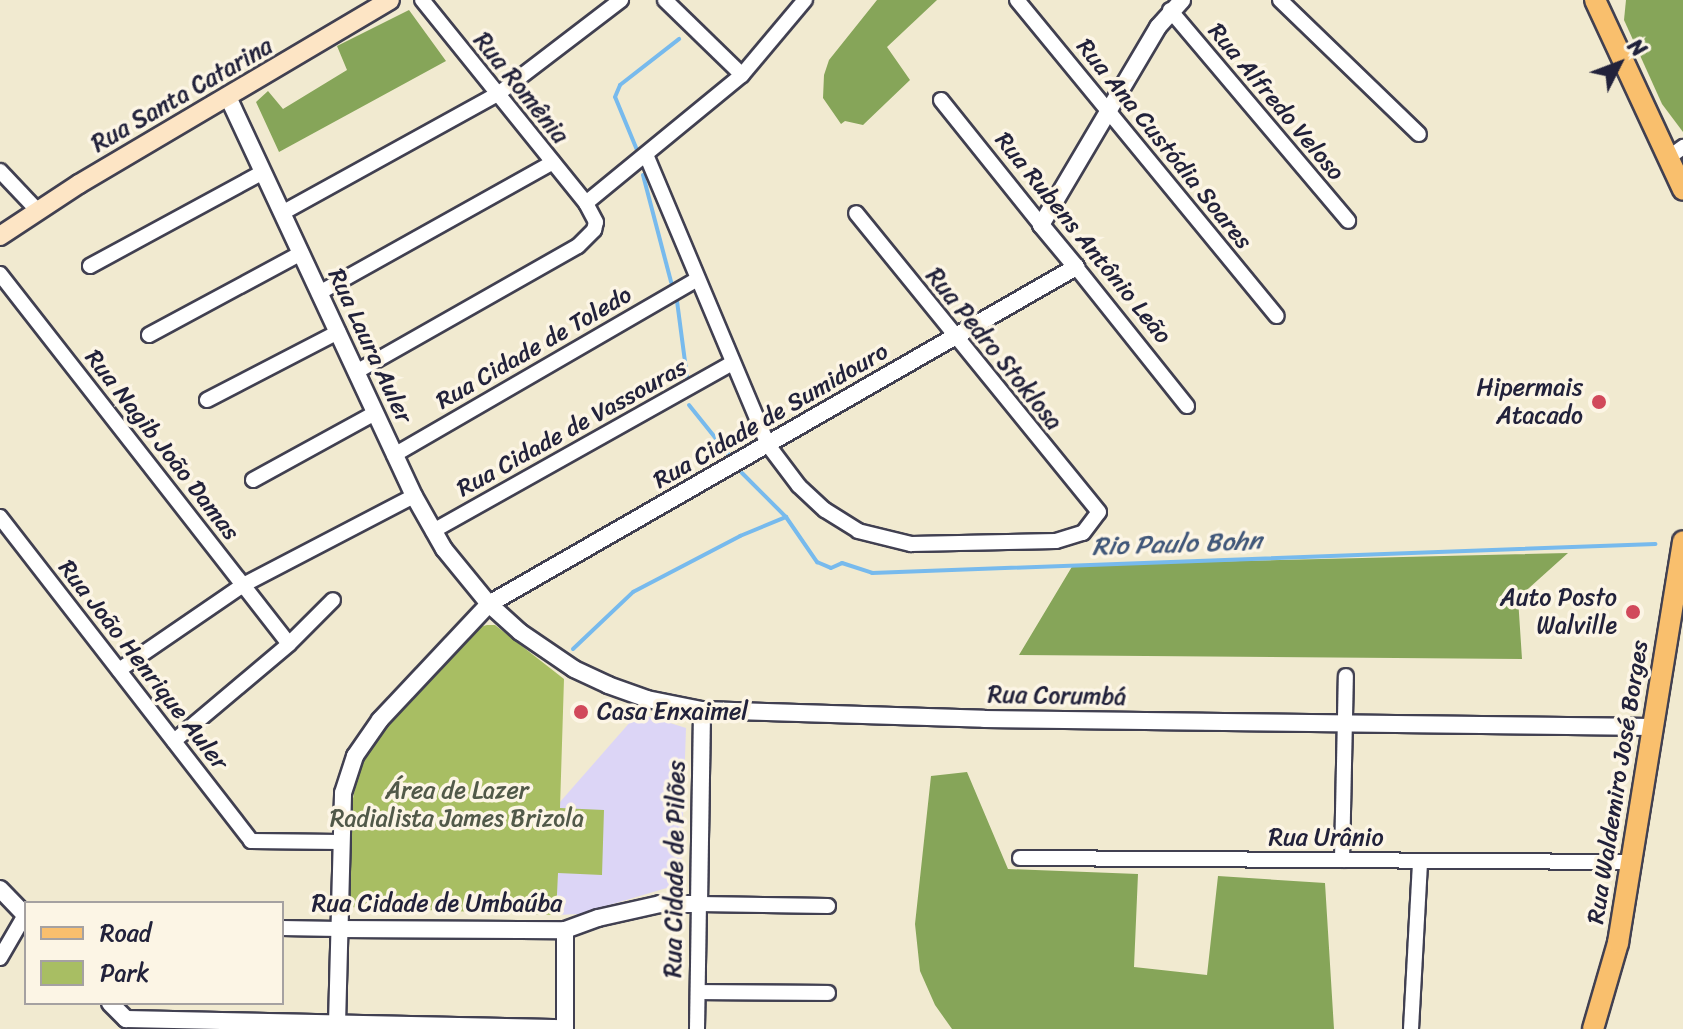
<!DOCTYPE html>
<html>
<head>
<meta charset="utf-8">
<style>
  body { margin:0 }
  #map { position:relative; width:1683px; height:1029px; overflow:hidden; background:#f1ead0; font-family:Sriracha,sans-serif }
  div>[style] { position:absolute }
  .built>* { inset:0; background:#dcd5f6 }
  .green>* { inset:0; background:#a8be63 }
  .forest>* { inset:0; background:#86a559 }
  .stream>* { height:4px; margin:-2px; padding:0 2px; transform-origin:2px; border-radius:2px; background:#77baed }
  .roads { filter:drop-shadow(2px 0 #414051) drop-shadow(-2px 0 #414051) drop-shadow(0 2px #414051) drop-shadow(0 -2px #414051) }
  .minor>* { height:14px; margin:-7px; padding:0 7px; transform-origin:7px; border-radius:7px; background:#fff }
  .tertiary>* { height:16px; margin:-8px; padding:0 8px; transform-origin:8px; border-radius:8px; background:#fff }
  .secondary>* { height:18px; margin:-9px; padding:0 9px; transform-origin:9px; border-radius:9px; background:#fde5c5 }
  .primary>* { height:20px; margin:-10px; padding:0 10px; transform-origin:10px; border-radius:10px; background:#f9bf6d }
  .dots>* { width:22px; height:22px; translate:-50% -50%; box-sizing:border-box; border:4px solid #fcf5e5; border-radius:50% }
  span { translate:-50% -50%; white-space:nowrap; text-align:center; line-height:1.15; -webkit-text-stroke:7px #fcf5e5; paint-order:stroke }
  .street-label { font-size:24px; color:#22223b }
  .poi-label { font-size:24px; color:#22223b }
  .right { translate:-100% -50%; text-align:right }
  .left { translate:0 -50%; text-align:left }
  .park-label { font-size:24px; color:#515949 }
  .water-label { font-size:26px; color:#405779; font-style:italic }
  .legend { position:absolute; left:24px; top:901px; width:260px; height:104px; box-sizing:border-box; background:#fcf5e5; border:2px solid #a5a1a1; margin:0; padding:10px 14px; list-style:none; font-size:24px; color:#22223b }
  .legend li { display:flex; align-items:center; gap:16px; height:40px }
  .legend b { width:40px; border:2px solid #a5a1a1 }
  .north { position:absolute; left:1579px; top:24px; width:80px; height:80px; -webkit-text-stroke:6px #fcf5e5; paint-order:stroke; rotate:48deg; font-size:22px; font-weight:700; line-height:32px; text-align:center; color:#22223b }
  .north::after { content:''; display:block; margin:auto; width:28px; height:36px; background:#22223b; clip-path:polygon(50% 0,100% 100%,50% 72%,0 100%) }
</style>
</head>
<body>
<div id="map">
  <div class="built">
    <i style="clip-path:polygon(638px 713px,686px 728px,681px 877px,670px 887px,579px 914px,556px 915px,560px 802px)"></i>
  </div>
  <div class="green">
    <i style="clip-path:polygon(487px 625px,495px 625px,564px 679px,560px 808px,604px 810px,602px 875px,558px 873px,556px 915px,348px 907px,351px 810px,357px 776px,370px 745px,480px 627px)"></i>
  </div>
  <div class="forest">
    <i style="clip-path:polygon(877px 0,937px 0,887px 47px,910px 80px,863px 125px,845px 121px,841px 124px,823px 98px,824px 75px,829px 60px)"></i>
    <i style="clip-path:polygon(1626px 0,1683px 0,1683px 132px,1662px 104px,1624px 20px)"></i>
    <i style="clip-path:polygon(409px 10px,446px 61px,279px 152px,256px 102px,268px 91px,283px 109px,347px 70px,337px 46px)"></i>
    <i style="clip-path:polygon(1568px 553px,1518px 598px,1522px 659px,1019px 655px,1073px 565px)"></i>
    <i style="clip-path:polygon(967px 772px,1008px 869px,1138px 874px,1134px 967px,1207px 975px,1218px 876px,1325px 883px,1334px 1029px,952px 1029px,935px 1005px,920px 971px,915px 924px,931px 776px)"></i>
  </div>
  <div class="stream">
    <i style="left:637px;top:150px;width:57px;rotate:-112.5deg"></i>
    <i style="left:615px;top:97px;width:13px;rotate:-67deg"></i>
    <i style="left:620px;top:85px;width:75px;rotate:-37.9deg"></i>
    <i style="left:643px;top:175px;width:111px;rotate:75.3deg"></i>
    <i style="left:677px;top:301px;width:77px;rotate:82.5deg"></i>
    <i style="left:689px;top:405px;width:65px;rotate:51.2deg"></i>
    <i style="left:742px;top:473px;width:62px;rotate:45deg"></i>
    <i style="left:786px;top:517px;width:55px;rotate:55.4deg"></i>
    <i style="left:817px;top:562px;width:15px;rotate:23deg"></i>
    <i style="left:831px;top:568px;width:12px;rotate:-24deg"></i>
    <i style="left:842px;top:563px;width:32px;rotate:18deg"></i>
    <i style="left:872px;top:573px;width:784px;rotate:-2.12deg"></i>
    <i style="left:573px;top:649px;width:83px;rotate:-43.5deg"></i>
    <i style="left:633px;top:592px;width:121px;rotate:-27.6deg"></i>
    <i style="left:740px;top:536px;width:50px;rotate:-22.4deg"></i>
  </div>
  <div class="roads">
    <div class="minor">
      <i style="left:665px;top:0;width:107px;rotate:44.2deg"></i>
      <i style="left:1017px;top:0;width:409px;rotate:50.6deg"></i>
      <i style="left:1280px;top:0;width:193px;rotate:44deg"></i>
      <i style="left:1170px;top:10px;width:276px;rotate:49.8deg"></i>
      <i style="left:941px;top:100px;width:160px;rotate:51.3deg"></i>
      <i style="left:647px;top:157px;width:312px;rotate:67.2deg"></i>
      <i style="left:768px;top:445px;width:51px;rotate:52.9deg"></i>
      <i style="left:799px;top:486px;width:35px;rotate:43deg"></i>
      <i style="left:825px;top:510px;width:39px;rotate:32deg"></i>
      <i style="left:858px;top:531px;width:55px;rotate:13.8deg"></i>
      <i style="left:911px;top:544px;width:145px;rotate:-1.2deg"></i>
      <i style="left:1056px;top:541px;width:28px;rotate:-17deg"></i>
      <i style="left:1083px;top:533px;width:26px;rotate:-53deg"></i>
      <i style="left:1099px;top:512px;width:385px;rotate:-129.1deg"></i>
      <i style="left:1668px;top:158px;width:19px;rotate:-36deg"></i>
      <i style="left:0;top:171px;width:54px;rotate:46.5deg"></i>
      <i style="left:586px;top:203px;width:202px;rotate:-39.4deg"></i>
      <i style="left:742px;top:75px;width:98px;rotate:-50deg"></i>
      <i style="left:282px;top:213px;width:247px;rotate:-28.9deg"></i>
      <i style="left:498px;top:94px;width:155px;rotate:-37.4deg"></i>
      <i style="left:90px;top:266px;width:197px;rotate:-28.5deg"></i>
      <i style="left:1076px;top:267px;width:178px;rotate:51.4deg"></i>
      <i style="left:0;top:274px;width:469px;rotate:52deg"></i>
      <i style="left:319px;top:293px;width:268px;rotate:-29.2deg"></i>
      <i style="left:149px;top:335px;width:173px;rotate:-28.3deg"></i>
      <i style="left:356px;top:372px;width:255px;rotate:-29.6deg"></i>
      <i style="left:578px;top:246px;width:23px;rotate:-45deg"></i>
      <i style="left:594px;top:230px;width:8px;rotate:-76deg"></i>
      <i style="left:596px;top:222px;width:21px;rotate:-118deg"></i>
      <i style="left:586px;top:203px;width:261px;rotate:-128.9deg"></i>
      <i style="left:207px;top:400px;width:148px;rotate:-27.4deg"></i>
      <i style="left:394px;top:455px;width:349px;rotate:-30.1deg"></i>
      <i style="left:253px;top:480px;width:139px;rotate:-28.8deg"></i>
      <i style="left:0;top:517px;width:410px;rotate:52.2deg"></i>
      <i style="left:251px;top:841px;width:89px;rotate:0.6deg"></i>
      <i style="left:433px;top:531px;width:343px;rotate:-29.3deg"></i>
      <i style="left:119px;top:670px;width:150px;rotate:-34.4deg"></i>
      <i style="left:243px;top:585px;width:193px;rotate:-27.5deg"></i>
      <i style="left:174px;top:741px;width:150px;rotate:-40.1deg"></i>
      <i style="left:289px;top:644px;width:62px;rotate:-45deg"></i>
      <i style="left:1020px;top:858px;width:611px;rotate:0.38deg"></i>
      <i style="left:1342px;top:860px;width:184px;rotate:-88.8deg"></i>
      <i style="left:282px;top:928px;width:57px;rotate:1deg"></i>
      <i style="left:0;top:958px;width:50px;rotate:-59.8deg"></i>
      <i style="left:698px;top:992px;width:130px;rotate:0.4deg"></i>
      <i style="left:697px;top:1029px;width:125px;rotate:-89.1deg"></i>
      <i style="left:699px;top:904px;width:129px;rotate:0.9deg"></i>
      <i style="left:1411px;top:1029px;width:168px;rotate:-86.9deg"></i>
    </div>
    <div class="tertiary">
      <i style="left:228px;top:97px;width:440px;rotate:65deg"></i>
      <i style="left:414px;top:496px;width:61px;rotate:60.5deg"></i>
      <i style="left:444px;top:549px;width:71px;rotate:50.7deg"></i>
      <i style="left:489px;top:604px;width:42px;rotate:42.1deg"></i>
      <i style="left:520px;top:632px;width:65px;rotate:34.4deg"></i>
      <i style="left:574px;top:669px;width:38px;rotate:25deg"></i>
      <i style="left:608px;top:685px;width:41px;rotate:19.7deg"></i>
      <i style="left:647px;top:699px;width:56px;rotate:11.3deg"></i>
      <i style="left:702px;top:710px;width:282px;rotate:1.8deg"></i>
      <i style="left:984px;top:719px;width:669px;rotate:0.69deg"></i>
      <i style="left:0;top:889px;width:37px;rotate:46deg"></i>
      <i style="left:339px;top:929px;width:226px;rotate:0.3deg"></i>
      <i style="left:565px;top:930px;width:35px;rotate:-20deg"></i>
      <i style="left:598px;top:918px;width:64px;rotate:-12.7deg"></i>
      <i style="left:660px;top:904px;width:39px"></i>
      <i style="left:699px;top:904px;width:194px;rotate:-89.1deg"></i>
      <i style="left:110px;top:1003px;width:23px;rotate:45deg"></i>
      <i style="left:126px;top:1019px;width:439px;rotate:1.2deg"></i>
      <i style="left:337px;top:1024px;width:231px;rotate:-88.5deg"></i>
      <i style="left:343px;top:793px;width:39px;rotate:-72deg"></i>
      <i style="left:355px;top:756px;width:44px;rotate:-55.2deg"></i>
      <i style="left:380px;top:720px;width:159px;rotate:-46.8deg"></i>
      <i style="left:489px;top:604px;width:677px;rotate:-29.86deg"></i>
      <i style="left:1076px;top:267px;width:55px;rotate:-129.8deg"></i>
      <i style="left:1041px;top:225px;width:230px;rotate:-59.4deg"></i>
      <i style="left:1158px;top:27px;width:36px;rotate:-48deg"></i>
      <i style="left:565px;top:1029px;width:99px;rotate:-90deg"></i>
    </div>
    <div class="secondary">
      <i style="left:0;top:236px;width:95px;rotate:-33.4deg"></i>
      <i style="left:79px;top:184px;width:361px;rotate:-30.6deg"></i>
    </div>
    <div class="primary">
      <i style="left:1595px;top:0;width:209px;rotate:65.1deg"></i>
      <i style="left:1593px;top:1029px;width:90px;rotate:-73.8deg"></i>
      <i style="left:1618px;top:943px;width:407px;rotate:-80.8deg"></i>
    </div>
  </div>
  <div class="dots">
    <i style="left:1599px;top:402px;background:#d1495b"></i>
    <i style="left:1633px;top:612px;background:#d1495b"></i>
    <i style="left:581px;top:712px;background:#d1495b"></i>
  </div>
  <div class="street-label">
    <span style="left:521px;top:88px;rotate:51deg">Rua Romênia</span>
    <span style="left:182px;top:95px;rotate:-30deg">Rua Santa Catarina</span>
    <span style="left:1276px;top:102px;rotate:50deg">Rua Alfredo Veloso</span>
    <span style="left:1164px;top:144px;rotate:51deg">Rua Ana Custódia Soares</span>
    <span style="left:1083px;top:238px;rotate:51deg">Rua Rubens Antônio Leão</span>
    <span style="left:370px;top:346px;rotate:65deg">Rua Laura Auler</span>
    <span style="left:534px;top:348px;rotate:-30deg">Rua Cidade de Toledo</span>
    <span style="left:994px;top:349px;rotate:51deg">Rua Pedro Stoklosa</span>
    <span style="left:771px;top:416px;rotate:-30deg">Rua Cidade de Sumidouro</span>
    <span style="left:572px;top:428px;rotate:-29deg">Rua Cidade de Vassouras</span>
    <span style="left:162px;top:445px;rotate:52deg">Rua Nagib João Damas</span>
    <span style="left:143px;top:665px;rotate:52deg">Rua João Henrique Auler</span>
    <span style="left:1057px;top:696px;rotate:1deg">Rua Corumbá</span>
    <span style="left:1618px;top:782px;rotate:-81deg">Rua Waldemiro José Borges</span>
    <span style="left:1326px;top:838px">Rua Urânio</span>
    <span style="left:675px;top:869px;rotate:-89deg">Rua Cidade de Pilões</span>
    <span style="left:437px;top:904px">Rua Cidade de Umbaúba</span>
  </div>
  <div class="poi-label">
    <span class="right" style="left:1583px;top:402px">Hipermais<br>Atacado</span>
    <span class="right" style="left:1617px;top:612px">Auto Posto<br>Walville</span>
    <span class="left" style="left:597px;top:712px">Casa Enxaimel</span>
  </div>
  <div class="park-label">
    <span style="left:457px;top:805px">Área de Lazer<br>Radialista James Brizola</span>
  </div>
  <div class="water-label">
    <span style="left:1177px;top:544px;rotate:-2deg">Rio Paulo Bohn</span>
  </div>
  <ul class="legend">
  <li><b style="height:10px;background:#f9bf6d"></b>Road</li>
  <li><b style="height:22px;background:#a8be63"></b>Park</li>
  </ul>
  <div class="north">N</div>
</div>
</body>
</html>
